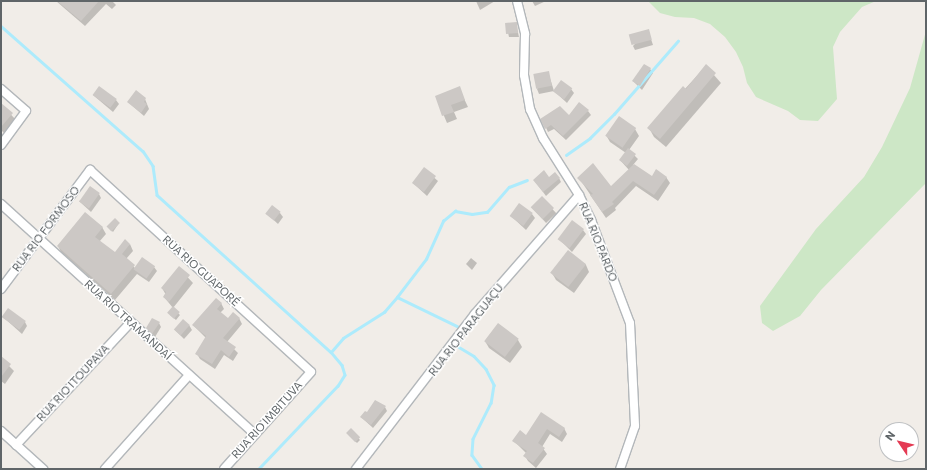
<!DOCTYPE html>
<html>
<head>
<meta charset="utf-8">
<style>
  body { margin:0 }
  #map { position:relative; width:927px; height:470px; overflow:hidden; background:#f1ede8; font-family:Commissioner,sans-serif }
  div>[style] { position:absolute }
  .green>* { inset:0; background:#cde7c6 }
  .shadow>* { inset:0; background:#0003; transform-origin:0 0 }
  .stream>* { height:2.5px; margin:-1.25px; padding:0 1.25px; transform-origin:1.25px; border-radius:1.25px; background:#adebfc }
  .building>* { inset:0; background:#ccc8c5; transform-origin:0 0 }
  .roads { filter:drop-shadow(1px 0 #b3b7ba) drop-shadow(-1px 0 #b3b7ba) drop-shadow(0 1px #b3b7ba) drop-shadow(0 -1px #b3b7ba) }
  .minor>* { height:8px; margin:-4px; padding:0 4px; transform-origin:4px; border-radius:4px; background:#fff }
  span { translate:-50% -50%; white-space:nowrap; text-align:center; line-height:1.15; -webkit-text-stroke:3px #fff; paint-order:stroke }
  .street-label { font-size:11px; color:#5f6568 }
  .frame { position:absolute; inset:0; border:2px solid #5f6568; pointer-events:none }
  .north { position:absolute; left:879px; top:422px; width:40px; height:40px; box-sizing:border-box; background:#fff; border:1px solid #bfc1c3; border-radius:50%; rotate:305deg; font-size:11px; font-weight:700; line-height:16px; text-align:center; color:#5f6568 }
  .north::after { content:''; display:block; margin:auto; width:14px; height:18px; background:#e43b54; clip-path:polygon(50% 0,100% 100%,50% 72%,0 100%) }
</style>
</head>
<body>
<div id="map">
  <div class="green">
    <i style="clip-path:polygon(648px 1px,876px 1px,862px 7px,840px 32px,833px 47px,837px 99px,818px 121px,800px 120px,788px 111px,756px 97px,747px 83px,743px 67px,736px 52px,725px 37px,710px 24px,694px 18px,675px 17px,660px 13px)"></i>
    <i style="clip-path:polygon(926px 31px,926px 183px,821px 290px,800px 316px,773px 331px,762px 323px,760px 306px,816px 229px,864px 177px,882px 147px,910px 88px)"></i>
  </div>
  <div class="shadow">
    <i style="clip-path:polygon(56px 1px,112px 1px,116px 5px,112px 9px,106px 4px,85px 26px)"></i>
    <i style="clip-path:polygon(476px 1px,495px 1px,480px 10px)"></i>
    <i style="clip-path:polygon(532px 1px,546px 1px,535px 6px)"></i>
    <i style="clip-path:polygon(506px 24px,516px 24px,519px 37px,509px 37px)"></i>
    <i style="clip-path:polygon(648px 30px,653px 45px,635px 50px,633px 46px)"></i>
    <i style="clip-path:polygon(706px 66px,721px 83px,666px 147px,654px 137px,649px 128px)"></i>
    <i style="clip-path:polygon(650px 69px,653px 73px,642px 90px,633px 81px)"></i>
    <i style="clip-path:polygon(548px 72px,554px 91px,539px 94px,537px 89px)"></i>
    <i style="clip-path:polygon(459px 88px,468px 107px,454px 112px,457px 119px,447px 123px,436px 97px)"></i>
    <i style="clip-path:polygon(571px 89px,574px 93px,567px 103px,554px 91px)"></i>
    <i style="clip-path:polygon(93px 95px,116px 100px,119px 104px,113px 112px)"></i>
    <i style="clip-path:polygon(145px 99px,149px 109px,144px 116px,128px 102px)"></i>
    <i style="clip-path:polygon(1px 104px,16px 120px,5px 134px,1px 130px)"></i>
    <i style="clip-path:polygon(588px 111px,591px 115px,566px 140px,554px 129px,548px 132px,542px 119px,570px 117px)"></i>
    <i style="clip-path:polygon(635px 129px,639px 136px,629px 150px,638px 159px,633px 165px,652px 177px,666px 177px,670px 183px,658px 201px,636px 186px,615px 208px,616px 210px,606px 218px,579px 178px,611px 188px,629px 170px,620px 160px,626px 153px,610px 142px,606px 135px)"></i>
    <i style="clip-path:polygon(424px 169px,438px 181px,427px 196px,413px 183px)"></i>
    <i style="clip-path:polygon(559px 178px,561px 182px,546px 196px,534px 180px)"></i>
    <i style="clip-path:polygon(99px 194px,101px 198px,91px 212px,79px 201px)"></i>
    <i style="left:542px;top:198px;width:21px;height:14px;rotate:47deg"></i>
    <i style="clip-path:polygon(280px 213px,283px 217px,278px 224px,267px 214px)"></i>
    <i style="clip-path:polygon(532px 214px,535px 218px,526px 230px,511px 216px)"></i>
    <i style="clip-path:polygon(119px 223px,113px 232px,109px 228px)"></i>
    <i style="clip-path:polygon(102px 227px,106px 234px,99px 242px,115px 254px,130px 244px,133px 251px,126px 259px,135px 268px,154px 267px,157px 271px,149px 282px,137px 274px,115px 300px,61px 252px,58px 246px)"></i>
    <i style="clip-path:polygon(583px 230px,586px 234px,572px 252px,559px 239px)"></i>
    <i style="clip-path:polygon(568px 252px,586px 265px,589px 272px,574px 293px,556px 280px,552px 273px)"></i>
    <i style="clip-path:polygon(471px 258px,477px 263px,472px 270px,466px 264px)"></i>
    <i style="clip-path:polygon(179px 268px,193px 283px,173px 308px,180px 315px,176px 320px,170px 315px,173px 308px,164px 297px,166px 295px,162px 288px)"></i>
    <i style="clip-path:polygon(221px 303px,224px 309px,220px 313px,228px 320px,239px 318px,242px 324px,227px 342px,238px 353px,233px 361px,224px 355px,215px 369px,200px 359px,197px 354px,206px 338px,193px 325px)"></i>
    <i style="clip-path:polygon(2px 316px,25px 322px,27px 326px,22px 334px)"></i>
    <i style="clip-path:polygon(159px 323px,161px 327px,155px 337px,147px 328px)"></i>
    <i style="clip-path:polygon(498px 324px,518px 340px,522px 347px,510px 363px,489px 348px,485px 341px)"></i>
    <i style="clip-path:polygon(189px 325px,192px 330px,184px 339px,175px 330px)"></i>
    <i style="clip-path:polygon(1px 358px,14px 371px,5px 384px,1px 381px)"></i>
    <i style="clip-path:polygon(385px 407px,387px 411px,373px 428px,361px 417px)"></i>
    <i style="clip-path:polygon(542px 414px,564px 428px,567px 434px,562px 442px,550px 434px,542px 447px,547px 454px,536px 468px,528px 461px,525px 456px,526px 453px,514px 441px,527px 436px)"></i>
    <i style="clip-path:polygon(351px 430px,360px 440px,357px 443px,349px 435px)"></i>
  </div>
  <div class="stream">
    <i style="left:1px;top:26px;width:189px;rotate:41.4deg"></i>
    <i style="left:143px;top:151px;width:18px;rotate:56deg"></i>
    <i style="left:153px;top:166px;width:29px;rotate:82deg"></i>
    <i style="left:157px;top:195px;width:234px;rotate:42.1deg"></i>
    <i style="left:331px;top:352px;width:17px;rotate:50deg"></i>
    <i style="left:342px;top:365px;width:10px;rotate:73deg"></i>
    <i style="left:345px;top:375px;width:13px;rotate:122deg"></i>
    <i style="left:338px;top:386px;width:115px;rotate:133.6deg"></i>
    <i style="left:566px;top:155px;width:29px;rotate:-35deg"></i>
    <i style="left:590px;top:138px;width:34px;rotate:-45deg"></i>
    <i style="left:614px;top:114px;width:97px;rotate:-48.8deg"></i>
    <i style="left:397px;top:297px;width:48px;rotate:-52.7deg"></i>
    <i style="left:426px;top:259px;width:42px;rotate:-65.9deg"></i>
    <i style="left:443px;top:221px;width:16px;rotate:-40deg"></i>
    <i style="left:455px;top:211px;width:17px;rotate:10deg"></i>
    <i style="left:472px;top:214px;width:15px;rotate:-8deg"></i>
    <i style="left:487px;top:212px;width:33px;rotate:-49deg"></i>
    <i style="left:509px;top:187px;width:19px;rotate:-21deg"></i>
    <i style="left:459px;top:347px;width:17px;rotate:31deg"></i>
    <i style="left:474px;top:356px;width:18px;rotate:47deg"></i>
    <i style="left:486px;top:369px;width:18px;rotate:63deg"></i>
    <i style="left:494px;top:385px;width:18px;rotate:99deg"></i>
    <i style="left:491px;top:403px;width:40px;rotate:116.6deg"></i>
    <i style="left:473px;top:439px;width:16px;rotate:94deg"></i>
    <i style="left:472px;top:455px;width:17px;rotate:54deg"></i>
    <i style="left:331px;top:352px;width:18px;rotate:-49deg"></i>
    <i style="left:343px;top:338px;width:49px;rotate:-32.4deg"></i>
    <i style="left:384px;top:312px;width:20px;rotate:-49deg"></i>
    <i style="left:397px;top:297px;width:67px;rotate:25.8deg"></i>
  </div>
  <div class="building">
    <i style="clip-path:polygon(57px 1px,99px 1px,81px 21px)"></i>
    <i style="left:517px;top:22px;width:11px;height:12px;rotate:85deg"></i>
    <i style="left:649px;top:29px;width:11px;height:21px;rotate:75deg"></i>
    <i style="clip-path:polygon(644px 64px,651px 68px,640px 86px,632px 81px)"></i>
    <i style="clip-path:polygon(706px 64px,716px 73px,660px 139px,647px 128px,683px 86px,686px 89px)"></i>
    <i style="left:549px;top:71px;width:15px;height:16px;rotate:79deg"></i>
    <i style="left:561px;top:80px;width:14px;height:14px;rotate:36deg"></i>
    <i style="left:99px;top:86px;width:22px;height:11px;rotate:36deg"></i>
    <i style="clip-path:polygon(460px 86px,465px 100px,451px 105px,454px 112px,442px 116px,435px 96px)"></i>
    <i style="clip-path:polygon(136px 90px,146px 98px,144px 102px,147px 104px,141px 113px,127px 102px)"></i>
    <i style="clip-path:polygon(579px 102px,589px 110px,563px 136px,551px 125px,545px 129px,540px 119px,560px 106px,569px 115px)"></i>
    <i style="clip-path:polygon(1px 103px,13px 113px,1px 127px)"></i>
    <i style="left:619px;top:116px;width:21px;height:24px;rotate:35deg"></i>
    <i style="left:628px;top:148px;width:10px;height:15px;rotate:37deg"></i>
    <i style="clip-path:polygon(593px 163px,611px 186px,634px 164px,652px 176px,656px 169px,667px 177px,654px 195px,633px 181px,612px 202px,614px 204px,602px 212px,590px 195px,593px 194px,577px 178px)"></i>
    <i style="left:424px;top:167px;width:15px;height:20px;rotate:37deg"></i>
    <i style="clip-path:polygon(544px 170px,549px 177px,555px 172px,560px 178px,543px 192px,533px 180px)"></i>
    <i style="left:90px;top:186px;width:12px;height:19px;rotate:35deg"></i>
    <i style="left:542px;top:196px;width:17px;height:16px;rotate:45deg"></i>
    <i style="left:519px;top:203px;width:17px;height:16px;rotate:36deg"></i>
    <i style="left:272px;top:205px;width:11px;height:11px;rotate:38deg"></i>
    <i style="clip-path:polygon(85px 212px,103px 227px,95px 237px,115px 252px,125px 239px,130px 244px,122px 254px,135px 265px,111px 294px,57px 246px)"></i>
    <i style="left:115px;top:218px;width:7px;height:12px;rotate:45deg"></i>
    <i style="left:572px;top:220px;width:15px;height:24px;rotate:37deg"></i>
    <i style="left:568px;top:250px;width:23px;height:29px;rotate:38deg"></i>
    <i style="left:142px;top:257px;width:16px;height:15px;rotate:35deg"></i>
    <i style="clip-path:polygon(179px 266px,190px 275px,169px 302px,163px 297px,166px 292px,161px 288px)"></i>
    <i style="clip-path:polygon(216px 298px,222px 303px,217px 309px,228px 318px,233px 312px,240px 318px,223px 338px,236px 347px,229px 357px,221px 350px,212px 364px,195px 354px,206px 336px,192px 325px)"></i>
    <i style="left:173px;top:306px;width:9px;height:9px;rotate:41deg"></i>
    <i style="left:8px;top:308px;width:22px;height:11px;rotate:36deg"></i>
    <i style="clip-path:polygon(152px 318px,160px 322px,152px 334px,146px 328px)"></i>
    <i style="left:183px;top:319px;width:9px;height:14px;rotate:41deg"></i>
    <i style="left:498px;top:323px;width:26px;height:23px;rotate:37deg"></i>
    <i style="clip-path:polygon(1px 356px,11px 364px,1px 377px)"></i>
    <i style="clip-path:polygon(375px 400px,386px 406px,371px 425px,360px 417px,365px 411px,367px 412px)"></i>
    <i style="clip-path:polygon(541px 412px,565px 428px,559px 437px,547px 429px,538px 443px,545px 448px,533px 463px,523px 456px,527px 451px,512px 441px,520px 430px,526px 435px)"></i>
    <i style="left:351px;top:428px;width:13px;height:7px;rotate:45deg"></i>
  </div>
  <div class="roads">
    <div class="minor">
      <i style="left:517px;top:1px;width:34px;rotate:76deg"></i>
      <i style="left:525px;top:34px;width:41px;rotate:91.4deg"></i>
      <i style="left:524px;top:75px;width:35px;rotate:80deg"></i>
      <i style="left:530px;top:109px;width:32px;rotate:66deg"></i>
      <i style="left:543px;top:138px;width:67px;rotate:57.7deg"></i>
      <i style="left:579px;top:195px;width:28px;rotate:64deg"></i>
      <i style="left:591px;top:220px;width:110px;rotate:69.3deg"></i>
      <i style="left:630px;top:323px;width:103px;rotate:87.2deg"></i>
      <i style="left:635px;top:426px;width:46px;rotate:109.2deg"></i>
      <i style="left:1px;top:89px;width:33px;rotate:41deg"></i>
      <i style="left:26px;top:111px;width:42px;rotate:126.3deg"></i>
      <i style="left:1px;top:204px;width:343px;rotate:42.2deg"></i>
      <i style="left:1px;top:289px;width:149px;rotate:-53.2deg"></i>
      <i style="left:90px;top:170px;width:299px;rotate:42.4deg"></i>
      <i style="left:311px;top:372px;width:130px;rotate:131.9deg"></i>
      <i style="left:1px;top:431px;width:57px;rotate:42.1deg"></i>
      <i style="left:16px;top:445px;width:168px;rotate:-46.9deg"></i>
      <i style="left:105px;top:469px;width:126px;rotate:-48.2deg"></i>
      <i style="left:356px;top:469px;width:195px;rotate:-52.5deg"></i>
      <i style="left:475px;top:314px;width:158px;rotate:-48.8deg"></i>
    </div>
  </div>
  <div class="street-label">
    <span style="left:46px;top:229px;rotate:-53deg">RUA RIO FORMOSO</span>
    <span style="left:598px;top:242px;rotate:68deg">RUA RIO PARDO</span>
    <span style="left:201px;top:271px;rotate:42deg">RUA RIO GUAPORÉ</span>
    <span style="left:128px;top:320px;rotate:42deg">RUA RIO TRAMANDAÍ</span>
    <span style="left:466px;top:330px;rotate:-52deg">RUA RIO PARAGUAÇU</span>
    <span style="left:73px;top:383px;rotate:-47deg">RUA RIO ITOUPAVA</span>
    <span style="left:267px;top:420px;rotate:-48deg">RUA RIO IMBITUVA</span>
  </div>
  <div class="frame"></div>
  <div class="north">N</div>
</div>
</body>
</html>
